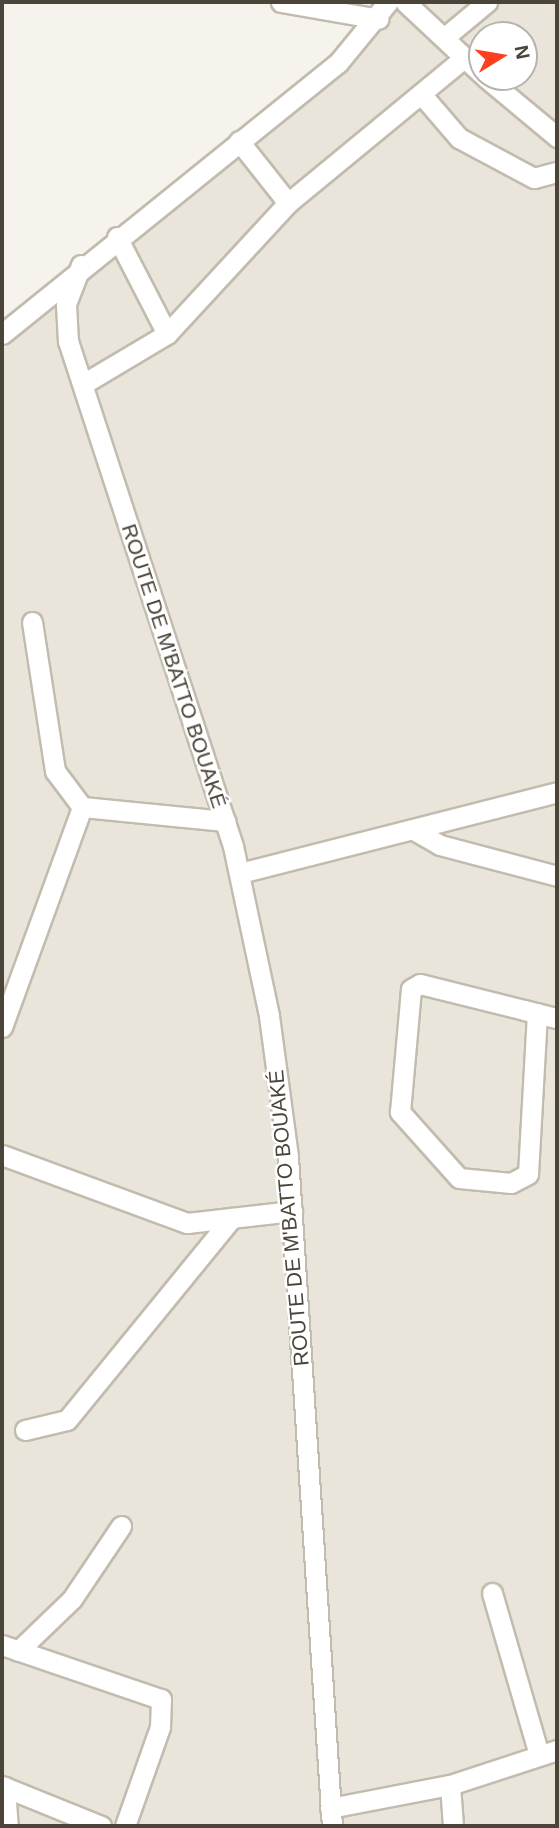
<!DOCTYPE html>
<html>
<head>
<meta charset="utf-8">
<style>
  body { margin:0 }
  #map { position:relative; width:559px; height:1828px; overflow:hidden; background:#f6f3ec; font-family:Helvetica,sans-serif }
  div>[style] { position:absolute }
  .residential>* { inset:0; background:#eae5da }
  .roads { filter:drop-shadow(2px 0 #c2bbae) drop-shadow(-2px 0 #c2bbae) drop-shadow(0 2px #c2bbae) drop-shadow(0 -2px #c2bbae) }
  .minor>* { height:19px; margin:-9.5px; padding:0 9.5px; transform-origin:9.5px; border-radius:9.5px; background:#fff }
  span { translate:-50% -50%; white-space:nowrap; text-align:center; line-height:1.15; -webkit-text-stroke:5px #fff; paint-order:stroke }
  .street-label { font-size:21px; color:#4b4439 }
  .frame { position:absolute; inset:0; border:4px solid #4b4439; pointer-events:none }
  .north { position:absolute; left:468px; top:21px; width:70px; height:70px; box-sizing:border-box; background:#fff; border:2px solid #b7b4b0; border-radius:50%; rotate:79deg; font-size:19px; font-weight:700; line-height:28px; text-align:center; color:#4b4439 }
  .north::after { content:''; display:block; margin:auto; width:24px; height:32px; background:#fc3f1d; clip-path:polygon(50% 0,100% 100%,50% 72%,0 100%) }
</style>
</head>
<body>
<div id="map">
  <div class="residential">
    <i style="clip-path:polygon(evenodd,395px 2px,557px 2px,557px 1826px,2px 1826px,2px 350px,395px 2px,482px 35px,524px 35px,524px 77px,482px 77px,482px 35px)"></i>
  </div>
  <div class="roads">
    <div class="minor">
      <i style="left:281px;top:2px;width:99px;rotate:9.8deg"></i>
      <i style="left:405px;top:2px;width:105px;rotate:43.1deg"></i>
      <i style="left:445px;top:37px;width:55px;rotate:-39.8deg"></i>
      <i style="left:485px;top:77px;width:94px;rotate:39.8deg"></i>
      <i style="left:422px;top:95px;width:57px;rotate:49.3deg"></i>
      <i style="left:459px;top:138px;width:85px;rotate:28.1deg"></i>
      <i style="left:534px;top:178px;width:24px;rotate:-15deg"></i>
      <i style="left:239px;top:141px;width:79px;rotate:51.7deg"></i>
      <i style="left:117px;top:237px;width:109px;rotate:62.7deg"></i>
      <i style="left:81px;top:265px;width:42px;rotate:111deg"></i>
      <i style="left:66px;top:304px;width:37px;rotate:87deg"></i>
      <i style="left:68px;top:341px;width:531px;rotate:71.91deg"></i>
      <i style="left:233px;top:846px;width:174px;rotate:78deg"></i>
      <i style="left:269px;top:1016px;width:142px;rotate:82.3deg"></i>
      <i style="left:288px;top:1157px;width:670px;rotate:86.24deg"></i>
      <i style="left:2px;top:334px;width:432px;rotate:-38.9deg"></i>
      <i style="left:338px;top:63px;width:79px;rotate:-50.7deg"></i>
      <i style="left:83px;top:384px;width:98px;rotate:-30.8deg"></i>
      <i style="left:167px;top:334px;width:178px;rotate:-47.3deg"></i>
      <i style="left:288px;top:203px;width:229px;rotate:-39.5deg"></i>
      <i style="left:32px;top:622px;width:151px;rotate:81.2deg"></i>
      <i style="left:55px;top:771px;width:45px;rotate:53.1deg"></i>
      <i style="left:82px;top:807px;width:144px;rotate:5.6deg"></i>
      <i style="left:414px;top:830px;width:30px;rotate:30deg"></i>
      <i style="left:440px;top:845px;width:121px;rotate:14.8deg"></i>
      <i style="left:240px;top:873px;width:327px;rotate:-14.3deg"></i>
      <i style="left:537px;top:1013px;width:161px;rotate:93.2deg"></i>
      <i style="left:528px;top:1174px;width:19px;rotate:152deg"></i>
      <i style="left:511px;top:1183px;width:52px;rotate:-174.5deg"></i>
      <i style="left:459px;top:1178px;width:89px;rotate:-131.8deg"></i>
      <i style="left:400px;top:1112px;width:123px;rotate:-84.9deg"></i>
      <i style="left:411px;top:989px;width:10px;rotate:-29deg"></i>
      <i style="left:420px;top:984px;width:107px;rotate:14deg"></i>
      <i style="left:524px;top:1010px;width:34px;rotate:14deg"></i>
      <i style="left:2px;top:1027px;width:234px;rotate:-70deg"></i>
      <i style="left:2px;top:1155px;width:197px;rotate:20.2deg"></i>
      <i style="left:187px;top:1223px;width:106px;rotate:-6.5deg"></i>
      <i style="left:25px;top:1430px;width:43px;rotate:-13.4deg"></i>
      <i style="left:67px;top:1420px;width:261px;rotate:-50.8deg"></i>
      <i style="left:492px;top:1593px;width:169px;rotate:73.8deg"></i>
      <i style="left:2px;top:1645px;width:168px;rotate:18.8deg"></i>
      <i style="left:161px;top:1699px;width:28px;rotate:92deg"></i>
      <i style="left:160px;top:1727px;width:105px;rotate:109.5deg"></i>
      <i style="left:18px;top:1651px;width:75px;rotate:-43.9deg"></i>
      <i style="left:72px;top:1599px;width:88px;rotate:-56.1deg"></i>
      <i style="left:450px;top:1785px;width:41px;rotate:85.8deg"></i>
      <i style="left:2px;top:1786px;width:107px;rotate:22deg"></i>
      <i style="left:5px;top:1787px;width:39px;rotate:86deg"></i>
      <i style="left:330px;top:1808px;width:122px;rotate:-10.9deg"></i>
      <i style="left:450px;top:1785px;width:113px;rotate:-18.1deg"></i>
    </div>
  </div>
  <div class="street-label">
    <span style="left:174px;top:666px;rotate:72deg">ROUTE DE M'BATTO BOUAKÉ</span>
    <span style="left:289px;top:1218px;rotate:-95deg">ROUTE DE M'BATTO BOUAKÉ</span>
  </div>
  <div class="frame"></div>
  <div class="north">N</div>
</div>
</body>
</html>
